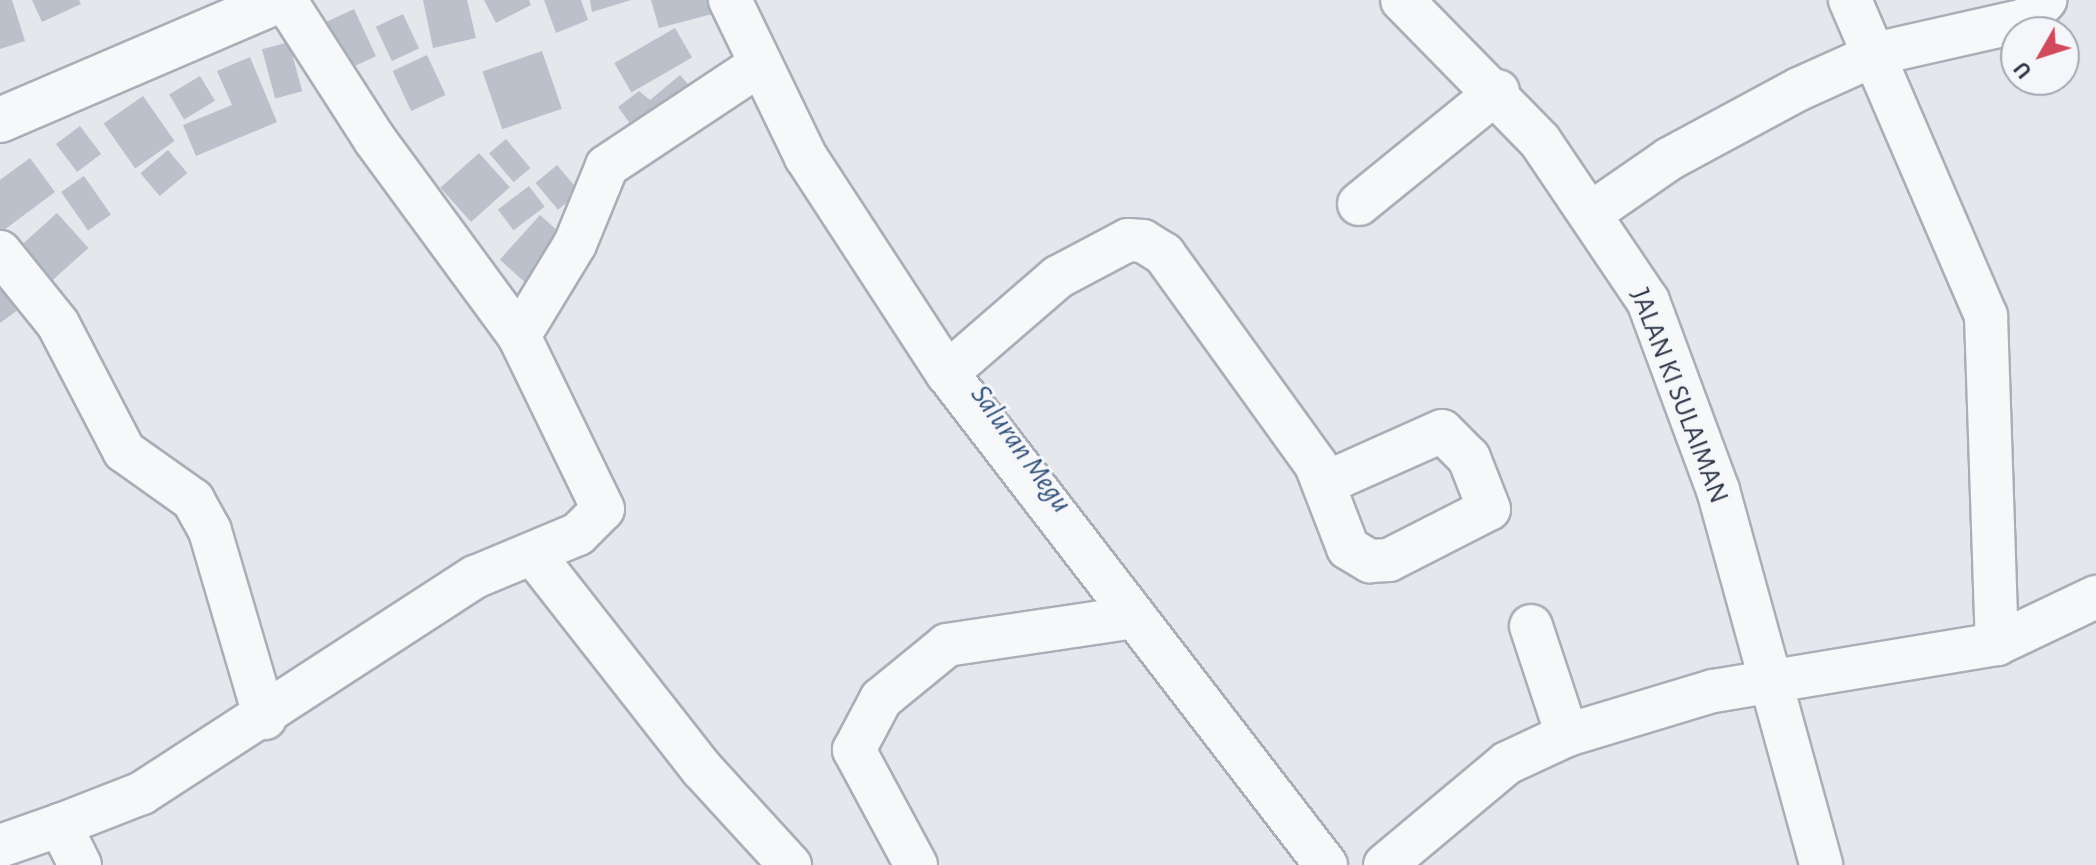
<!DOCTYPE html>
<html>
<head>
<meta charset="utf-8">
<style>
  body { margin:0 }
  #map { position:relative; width:2096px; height:865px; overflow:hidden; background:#e4e7ec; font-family:"Alegreya Sans",sans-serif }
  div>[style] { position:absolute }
  .building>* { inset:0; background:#bbc0ca; transform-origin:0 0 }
  .roads { filter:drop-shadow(2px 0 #a9aeb7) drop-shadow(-2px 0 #a9aeb7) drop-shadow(0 2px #a9aeb7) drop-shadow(0 -2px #a9aeb7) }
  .minor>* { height:42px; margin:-21px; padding:0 21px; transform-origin:21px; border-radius:21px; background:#f7f8fa }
  .tertiary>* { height:44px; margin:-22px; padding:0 22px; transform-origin:22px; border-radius:22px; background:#f7f8fa }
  span { translate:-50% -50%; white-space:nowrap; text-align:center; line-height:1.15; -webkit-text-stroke:6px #f4f6f9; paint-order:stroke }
  .street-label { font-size:28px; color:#2b3445 }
  .water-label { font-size:30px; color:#34527a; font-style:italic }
  .north { position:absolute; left:2000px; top:16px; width:80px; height:80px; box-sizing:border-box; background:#f4f6f9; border:2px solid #a4a8b1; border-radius:50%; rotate:231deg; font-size:22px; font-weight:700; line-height:32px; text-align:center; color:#2b3445 }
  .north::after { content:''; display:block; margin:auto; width:28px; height:36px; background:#d1495b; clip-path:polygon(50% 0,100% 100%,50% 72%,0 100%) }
</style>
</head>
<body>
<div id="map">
  <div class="building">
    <i style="clip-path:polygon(0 0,12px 0,25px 41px,0 49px)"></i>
    <i style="clip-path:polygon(32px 0,79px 0,81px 4px,42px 22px)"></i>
    <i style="clip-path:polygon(423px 0,467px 0,476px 38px,433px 48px)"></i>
    <i style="clip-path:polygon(484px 0,529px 0,531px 5px,496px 23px)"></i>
    <i style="clip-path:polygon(544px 0,581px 0,588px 20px,556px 33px)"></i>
    <i style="clip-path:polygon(590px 0,631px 0,592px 12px)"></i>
    <i style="clip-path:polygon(651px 0,712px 0,716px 13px,659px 28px)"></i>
    <i style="left:354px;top:9px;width:52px;height:30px;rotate:65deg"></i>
    <i style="left:403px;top:14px;width:38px;height:30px;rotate:65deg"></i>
    <i style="left:675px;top:28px;width:34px;height:70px;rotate:60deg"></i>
    <i style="left:289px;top:42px;width:51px;height:28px;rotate:75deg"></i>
    <i style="left:542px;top:51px;width:61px;height:63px;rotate:71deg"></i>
    <i style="left:427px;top:55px;width:44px;height:38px;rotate:65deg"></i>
    <i style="clip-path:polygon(250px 57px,277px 122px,196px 156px,183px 125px,232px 105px,217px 71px)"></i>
    <i style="clip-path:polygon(680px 75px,694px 91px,642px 140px,618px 107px,639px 91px,650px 100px)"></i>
    <i style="left:200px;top:76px;width:29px;height:36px;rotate:59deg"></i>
    <i style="left:143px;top:96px;width:55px;height:48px;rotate:55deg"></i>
    <i style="left:80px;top:126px;width:35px;height:30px;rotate:53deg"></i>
    <i style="left:506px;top:139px;width:38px;height:22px;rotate:50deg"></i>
    <i style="left:168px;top:150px;width:30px;height:36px;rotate:50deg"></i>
    <i style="left:479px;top:153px;width:46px;height:52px;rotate:48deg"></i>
    <i style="clip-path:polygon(30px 158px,55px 192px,0 233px,0 180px)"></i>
    <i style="left:557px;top:165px;width:35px;height:28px;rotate:50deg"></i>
    <i style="left:84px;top:176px;width:47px;height:28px;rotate:55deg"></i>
    <i style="left:529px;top:186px;width:26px;height:39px;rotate:53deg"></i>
    <i style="left:57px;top:213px;width:47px;height:57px;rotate:48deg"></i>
    <i style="left:540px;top:215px;width:36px;height:60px;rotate:42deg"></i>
    <i style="clip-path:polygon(0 276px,22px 307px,0 323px)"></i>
  </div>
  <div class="roads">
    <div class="minor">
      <i style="left:730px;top:0;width:174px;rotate:64.2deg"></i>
      <i style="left:806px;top:157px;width:258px;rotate:56.9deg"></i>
      <i style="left:947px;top:373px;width:621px;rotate:52.39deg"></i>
      <i style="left:1402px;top:0;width:197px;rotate:45.6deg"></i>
      <i style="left:1540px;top:141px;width:193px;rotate:56deg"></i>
      <i style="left:1648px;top:301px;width:202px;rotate:69.7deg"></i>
      <i style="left:1718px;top:490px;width:389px;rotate:74.6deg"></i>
      <i style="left:1850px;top:0;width:344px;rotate:66.7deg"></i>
      <i style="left:1986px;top:316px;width:328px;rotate:88.1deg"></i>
      <i style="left:1359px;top:204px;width:179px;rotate:-39.1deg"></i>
      <i style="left:1594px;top:211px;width:91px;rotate:-34.7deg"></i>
      <i style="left:1669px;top:159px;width:148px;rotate:-28.3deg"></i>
      <i style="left:1799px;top:89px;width:88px;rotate:-24.2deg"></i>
      <i style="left:1879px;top:53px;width:151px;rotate:-12.7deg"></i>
      <i style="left:2026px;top:20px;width:28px;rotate:-46deg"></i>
      <i style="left:0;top:252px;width:92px;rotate:51.1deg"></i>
      <i style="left:58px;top:324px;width:143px;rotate:62.5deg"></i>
      <i style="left:124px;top:451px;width:85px;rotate:35.4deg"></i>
      <i style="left:193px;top:500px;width:35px;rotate:61deg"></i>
      <i style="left:210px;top:531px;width:195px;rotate:73.6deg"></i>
      <i style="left:519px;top:336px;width:108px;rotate:-58.7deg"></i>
      <i style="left:575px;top:244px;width:84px;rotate:-67.7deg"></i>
      <i style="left:607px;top:166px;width:182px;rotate:-33.6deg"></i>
      <i style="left:947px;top:373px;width:147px;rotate:-40.9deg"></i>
      <i style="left:1058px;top:277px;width:79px;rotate:-27.9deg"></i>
      <i style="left:1128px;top:240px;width:15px;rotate:4deg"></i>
      <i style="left:1143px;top:241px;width:25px;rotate:32deg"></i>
      <i style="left:1164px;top:254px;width:260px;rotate:54.2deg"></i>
      <i style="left:1316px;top:465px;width:89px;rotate:68.9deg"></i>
      <i style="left:1348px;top:548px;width:26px;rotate:31deg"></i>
      <i style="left:1370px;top:561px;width:19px;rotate:-3deg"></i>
      <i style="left:1389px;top:560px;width:112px;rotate:-27deg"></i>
      <i style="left:1489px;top:509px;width:55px;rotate:-111.4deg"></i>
      <i style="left:1469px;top:458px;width:38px;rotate:-135deg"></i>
      <i style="left:1442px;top:431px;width:128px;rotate:156deg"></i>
      <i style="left:534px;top:555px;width:271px;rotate:51.9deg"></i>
      <i style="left:701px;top:768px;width:132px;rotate:47.5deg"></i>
      <i style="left:1531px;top:626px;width:115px;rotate:71.7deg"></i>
      <i style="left:0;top:846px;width:64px;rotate:-19.3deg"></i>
      <i style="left:80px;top:865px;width:45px;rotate:-116.6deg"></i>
      <i style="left:60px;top:825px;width:88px;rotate:-21.3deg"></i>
      <i style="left:142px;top:793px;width:397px;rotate:-33deg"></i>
      <i style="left:475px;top:577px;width:112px;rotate:-22.7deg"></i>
      <i style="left:578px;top:534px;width:35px;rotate:-45deg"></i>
      <i style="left:603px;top:509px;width:192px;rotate:-115.9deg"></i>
      <i style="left:519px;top:336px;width:243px;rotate:-126.3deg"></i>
      <i style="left:375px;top:140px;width:166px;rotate:-122.7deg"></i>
      <i style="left:916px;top:865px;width:131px;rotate:-118.3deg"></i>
      <i style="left:854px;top:750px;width:58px;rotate:-62.1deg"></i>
      <i style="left:881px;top:699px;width:85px;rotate:-39.3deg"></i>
      <i style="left:947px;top:645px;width:189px;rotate:-8.5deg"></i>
      <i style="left:1385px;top:865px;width:159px;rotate:-39.9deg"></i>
      <i style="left:1507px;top:763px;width:66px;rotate:-25deg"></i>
      <i style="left:1567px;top:735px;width:152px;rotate:-16.8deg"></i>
      <i style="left:1713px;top:691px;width:288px;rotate:-9.4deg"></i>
      <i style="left:1997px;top:644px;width:110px;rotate:-25.4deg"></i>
    </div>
    <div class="tertiary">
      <i style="left:0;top:120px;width:305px;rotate:-23.2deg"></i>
    </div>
  </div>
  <div class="street-label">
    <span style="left:1679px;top:396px;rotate:69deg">JALAN KI SULAIMAN</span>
  </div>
  <div class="water-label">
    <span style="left:1021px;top:449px;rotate:54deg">Saluran Megu</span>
  </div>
  <div class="north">U</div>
</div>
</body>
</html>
